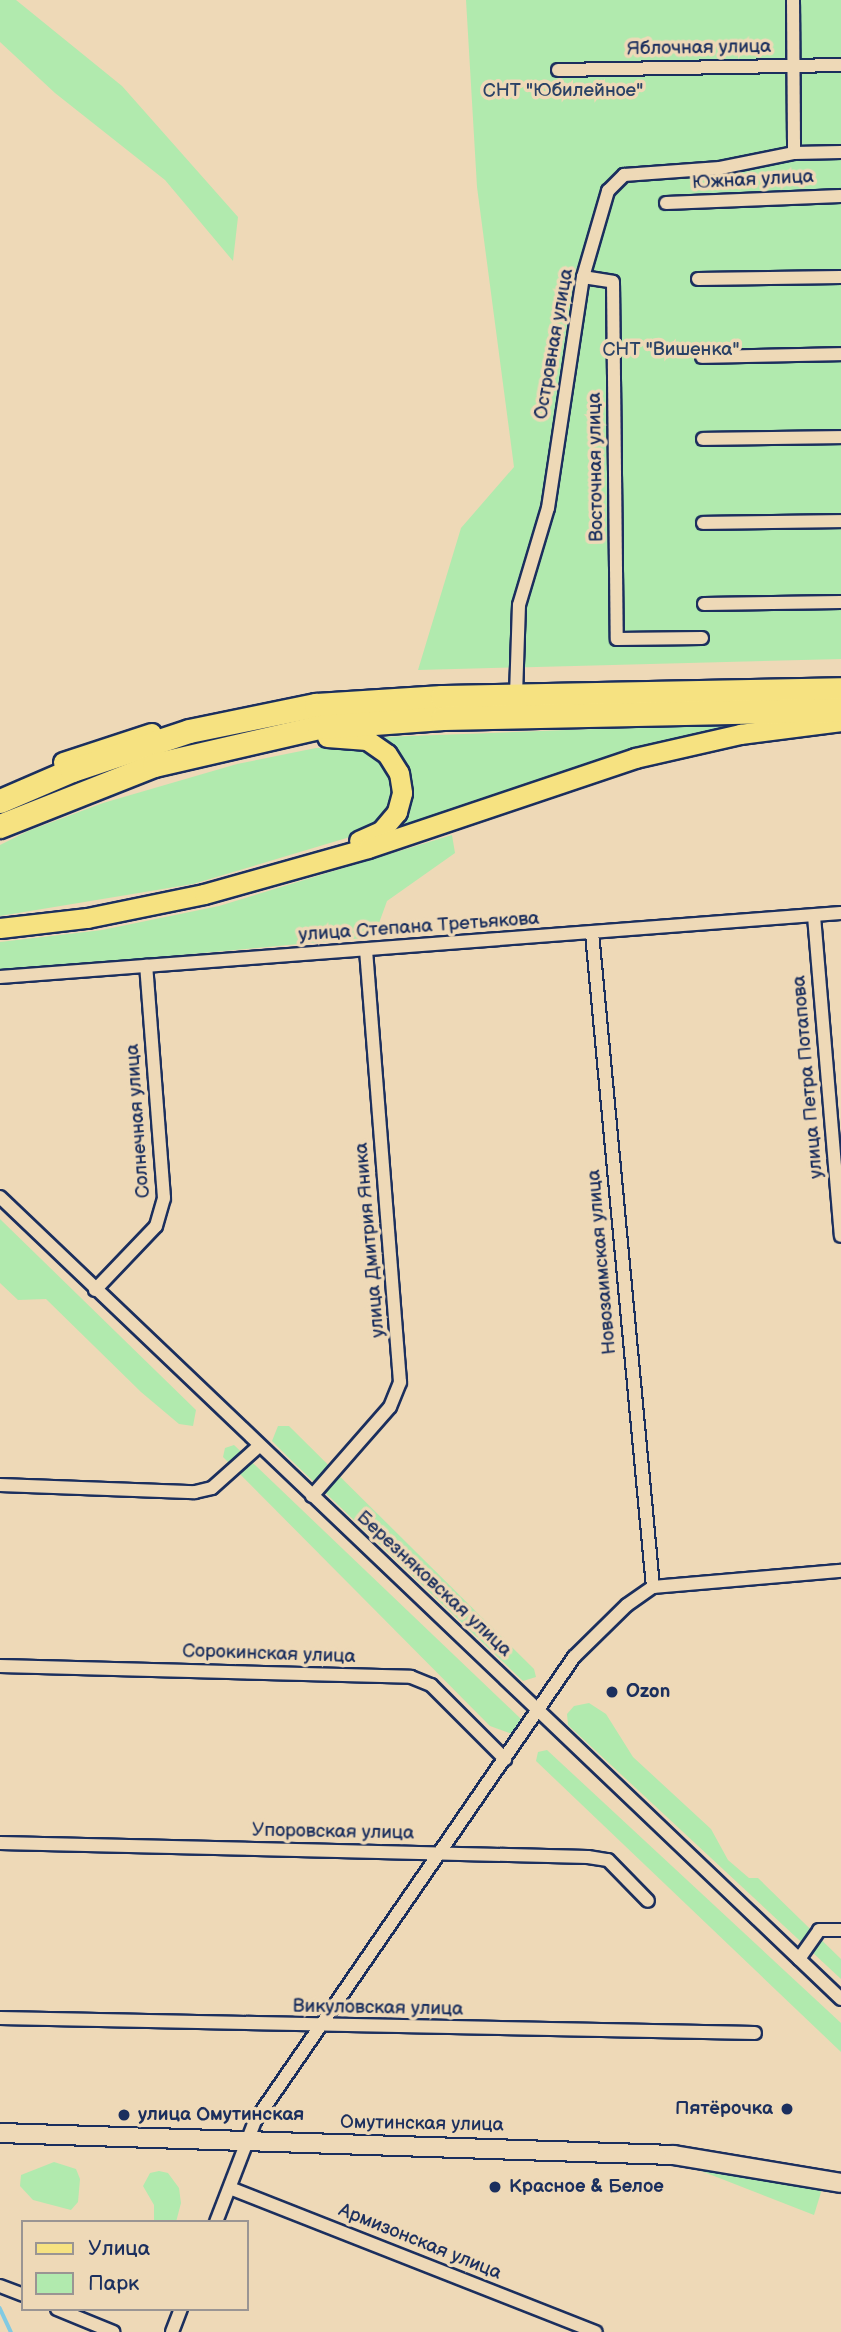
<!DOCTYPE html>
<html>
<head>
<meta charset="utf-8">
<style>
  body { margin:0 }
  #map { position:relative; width:841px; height:2332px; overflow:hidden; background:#eed9b7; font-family:"Balsamiq Sans",sans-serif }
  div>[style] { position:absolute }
  .green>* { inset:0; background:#b1eaae }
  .stream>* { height:3.5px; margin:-1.75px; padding:0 1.75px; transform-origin:1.75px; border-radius:1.75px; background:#81cae2 }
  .roads { filter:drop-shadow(2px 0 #1b2f5e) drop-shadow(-2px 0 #1b2f5e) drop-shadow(0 2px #1b2f5e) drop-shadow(0 -2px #1b2f5e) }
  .street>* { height:12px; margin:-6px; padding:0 6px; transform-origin:6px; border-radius:6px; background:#eed9b7 }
  .secondary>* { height:18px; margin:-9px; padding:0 9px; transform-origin:9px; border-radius:9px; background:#eed9b7 }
  .primary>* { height:19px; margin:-9.5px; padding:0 9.5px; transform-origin:9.5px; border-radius:9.5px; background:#f6e281 }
  .highway>* { height:23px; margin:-11.5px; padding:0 11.5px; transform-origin:11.5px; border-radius:11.5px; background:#f6e281 }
  .dots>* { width:19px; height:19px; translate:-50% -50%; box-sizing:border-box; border:4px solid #eed9b7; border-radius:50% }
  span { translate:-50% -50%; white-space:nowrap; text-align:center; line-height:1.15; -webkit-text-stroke:7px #eed9b7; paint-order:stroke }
  .street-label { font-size:19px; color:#1b2f5e }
  .park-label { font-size:19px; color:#2a4266 }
  .poi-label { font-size:19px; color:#1b2f5e; font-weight:700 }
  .left { translate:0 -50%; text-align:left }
  .right { translate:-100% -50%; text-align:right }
  .legend { position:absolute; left:21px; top:2220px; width:228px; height:91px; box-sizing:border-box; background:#eed9b7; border:2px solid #9a9593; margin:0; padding:9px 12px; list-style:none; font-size:21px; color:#1b2f5e }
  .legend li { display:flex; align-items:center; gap:14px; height:35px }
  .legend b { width:35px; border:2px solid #9a9593 }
</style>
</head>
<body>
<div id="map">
  <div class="green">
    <i style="clip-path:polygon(0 0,16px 0,122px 86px,238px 217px,233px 261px,165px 180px,55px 93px,0 42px)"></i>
    <i style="clip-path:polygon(466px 0,841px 0,841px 659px,418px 670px,461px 528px,514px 467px,477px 187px)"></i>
    <i style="clip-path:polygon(751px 723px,402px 827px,411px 797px,409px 778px,403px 760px,384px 737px)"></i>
    <i style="clip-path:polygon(357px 746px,373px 751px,389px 772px,393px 790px,384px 818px,360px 834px,193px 884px,0 916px,0 845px,28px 831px,103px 803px,237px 764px,316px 748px)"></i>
    <i style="clip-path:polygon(452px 835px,455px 853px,387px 901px,374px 937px,0 972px,0 942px,102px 930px,219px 906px)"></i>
    <i style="clip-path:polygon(0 1219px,196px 1410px,193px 1426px,179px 1424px,141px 1392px,46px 1299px,18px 1300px,0 1283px)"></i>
    <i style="clip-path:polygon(278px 1426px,289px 1426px,534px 1669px,536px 1677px,523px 1681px,294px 1463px,272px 1441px)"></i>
    <i style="clip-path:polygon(234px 1445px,521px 1719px,518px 1736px,490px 1726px,223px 1457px,225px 1448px)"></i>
    <i style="clip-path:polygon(589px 1703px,606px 1714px,633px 1757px,711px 1829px,728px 1860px,749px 1878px,758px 1878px,841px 1959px,841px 1979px,568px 1725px,567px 1714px,574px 1706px)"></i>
    <i style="clip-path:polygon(547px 1750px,841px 2023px,841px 2052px,536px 1761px,538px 1752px)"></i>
    <i style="clip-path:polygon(54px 2162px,76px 2169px,80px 2179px,78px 2202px,71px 2210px,33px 2200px,20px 2186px,21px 2175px)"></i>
    <i style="clip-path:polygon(691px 2167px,704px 2167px,822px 2189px,814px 2215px)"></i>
    <i style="clip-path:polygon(159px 2171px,168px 2173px,179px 2188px,181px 2203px,176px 2222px,154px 2222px,154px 2205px,143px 2186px,150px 2173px)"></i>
  </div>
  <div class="stream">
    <i style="left:0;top:2308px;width:26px;rotate:65deg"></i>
  </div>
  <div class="roads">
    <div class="street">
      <i style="left:793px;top:0;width:153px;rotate:89.6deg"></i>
      <i style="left:558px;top:70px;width:283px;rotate:-1deg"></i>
      <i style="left:666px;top:203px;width:175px;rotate:-2.3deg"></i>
      <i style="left:583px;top:277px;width:30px;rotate:9deg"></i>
      <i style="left:613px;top:282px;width:357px;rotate:89.4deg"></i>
      <i style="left:617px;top:639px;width:85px;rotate:-0.7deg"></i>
      <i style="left:698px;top:279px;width:143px;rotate:-0.8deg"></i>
      <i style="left:702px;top:357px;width:139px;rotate:-1.2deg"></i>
      <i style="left:703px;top:439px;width:138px;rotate:-0.8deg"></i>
      <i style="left:703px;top:523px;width:138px;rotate:-0.8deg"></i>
      <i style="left:704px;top:604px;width:137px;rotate:-0.8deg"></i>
      <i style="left:516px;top:695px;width:90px;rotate:-88.1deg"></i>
      <i style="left:519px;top:605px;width:101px;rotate:-73.4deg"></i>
      <i style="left:548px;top:508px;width:234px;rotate:-81.4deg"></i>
      <i style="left:583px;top:277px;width:90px;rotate:-73.8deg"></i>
      <i style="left:608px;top:191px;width:23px;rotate:-45deg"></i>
      <i style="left:624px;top:175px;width:96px;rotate:-4.2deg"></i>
      <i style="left:720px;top:168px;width:76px;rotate:-11.5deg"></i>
      <i style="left:794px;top:153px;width:47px;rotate:-1.2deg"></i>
      <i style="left:814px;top:916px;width:321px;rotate:85.2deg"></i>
      <i style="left:592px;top:933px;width:657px;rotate:84.67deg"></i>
      <i style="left:0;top:977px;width:843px;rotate:-4.35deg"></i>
      <i style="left:0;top:1197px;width:1162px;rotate:43.64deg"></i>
      <i style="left:95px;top:1290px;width:88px;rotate:-46.4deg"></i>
      <i style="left:156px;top:1226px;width:29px;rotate:-74deg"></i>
      <i style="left:164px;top:1198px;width:233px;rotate:-94.4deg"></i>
      <i style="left:0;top:1485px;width:195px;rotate:2.1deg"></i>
      <i style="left:195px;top:1492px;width:17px;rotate:-13deg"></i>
      <i style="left:212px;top:1488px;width:63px;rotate:-41.8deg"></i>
      <i style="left:312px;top:1496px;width:118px;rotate:-48.8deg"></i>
      <i style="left:390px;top:1407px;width:27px;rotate:-68deg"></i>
      <i style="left:400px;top:1382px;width:433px;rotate:-94.5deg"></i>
      <i style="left:0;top:1666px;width:411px;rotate:1.5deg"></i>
      <i style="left:411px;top:1677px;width:22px;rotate:22deg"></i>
      <i style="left:431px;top:1685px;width:105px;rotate:45deg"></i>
      <i style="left:0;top:1843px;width:588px;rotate:1.36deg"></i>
      <i style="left:588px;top:1857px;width:20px;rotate:9deg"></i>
      <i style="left:608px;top:1860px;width:57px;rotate:45.7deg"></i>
      <i style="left:799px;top:1959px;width:35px;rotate:-55deg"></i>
      <i style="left:819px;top:1930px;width:22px"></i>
      <i style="left:0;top:2018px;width:755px;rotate:1.14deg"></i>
      <i style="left:230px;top:2188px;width:393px;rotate:21.5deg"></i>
      <i style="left:216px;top:2222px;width:108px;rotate:-68.9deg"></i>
      <i style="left:255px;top:2121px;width:563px;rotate:-55.49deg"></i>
      <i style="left:574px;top:1657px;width:74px;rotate:-44.5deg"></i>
      <i style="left:627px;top:1605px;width:32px;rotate:-35deg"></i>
      <i style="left:653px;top:1587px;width:189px;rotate:-4.9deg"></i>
      <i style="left:0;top:2286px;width:25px;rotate:21deg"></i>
      <i style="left:57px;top:2309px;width:61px;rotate:22.3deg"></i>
      <i style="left:172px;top:2332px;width:25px;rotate:-69deg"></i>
    </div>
    <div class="secondary">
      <i style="left:0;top:2133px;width:674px;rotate:1.87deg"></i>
      <i style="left:674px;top:2155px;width:169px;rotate:9.5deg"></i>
    </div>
    <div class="primary">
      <i style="left:327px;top:737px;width:40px;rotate:4.3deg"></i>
      <i style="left:367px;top:740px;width:24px;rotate:35deg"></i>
      <i style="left:387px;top:754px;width:22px;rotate:58deg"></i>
      <i style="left:399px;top:773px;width:20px;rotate:81deg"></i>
      <i style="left:402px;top:793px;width:20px;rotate:105deg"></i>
      <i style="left:397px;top:812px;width:25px;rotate:130deg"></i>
      <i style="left:381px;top:831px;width:24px;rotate:156deg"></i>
      <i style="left:63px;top:762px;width:93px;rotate:-18.2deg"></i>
      <i style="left:0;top:928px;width:88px;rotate:-6.6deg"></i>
      <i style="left:87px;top:918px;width:119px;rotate:-11.6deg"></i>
      <i style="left:204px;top:894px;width:170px;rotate:-15.7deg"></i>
      <i style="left:368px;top:848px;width:282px;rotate:-18.6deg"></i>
      <i style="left:635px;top:758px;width:108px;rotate:-12.9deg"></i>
      <i style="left:740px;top:734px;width:102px;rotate:-7.3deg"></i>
    </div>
    <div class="highway">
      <i style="left:0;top:801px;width:78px;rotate:-23.3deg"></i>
      <i style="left:72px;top:770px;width:123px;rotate:-18.4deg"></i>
      <i style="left:189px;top:731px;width:130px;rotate:-11.6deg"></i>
      <i style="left:316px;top:705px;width:126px;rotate:-3.6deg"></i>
      <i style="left:442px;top:697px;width:399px;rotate:-1.1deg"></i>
      <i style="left:0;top:826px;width:166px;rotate:-21.6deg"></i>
      <i style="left:154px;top:765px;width:169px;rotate:-13deg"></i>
      <i style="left:319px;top:727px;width:124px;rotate:-4.2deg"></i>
      <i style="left:443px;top:718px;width:398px;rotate:-1.2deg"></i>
    </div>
  </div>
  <div class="dots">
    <i style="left:612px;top:1692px;background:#1b2f5e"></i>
    <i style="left:787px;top:2109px;background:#1b2f5e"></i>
    <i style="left:124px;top:2115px;background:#1b2f5e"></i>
    <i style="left:495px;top:2187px;background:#1b2f5e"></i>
  </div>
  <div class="street-label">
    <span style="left:699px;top:48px;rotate:-1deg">Яблочная улица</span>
    <span style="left:753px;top:180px;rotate:-3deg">Южная улица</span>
    <span style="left:554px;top:344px;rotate:-80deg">Островная улица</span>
    <span style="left:596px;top:467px;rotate:-91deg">Восточная улица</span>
    <span style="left:419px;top:927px;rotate:-4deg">улица Степана Третьякова</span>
    <span style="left:808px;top:1077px;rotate:-95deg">улица Петра Потапова</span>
    <span style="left:138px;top:1121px;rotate:-94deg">Солнечная улица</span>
    <span style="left:370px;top:1240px;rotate:-95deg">улица Дмитрия Яника</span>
    <span style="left:602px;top:1262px;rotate:-95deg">Новозаимская улица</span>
    <span style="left:434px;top:1584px;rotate:43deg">Березняковская улица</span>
    <span style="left:269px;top:1654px;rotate:2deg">Сорокинская улица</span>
    <span style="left:333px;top:1832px;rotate:1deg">Упоровская улица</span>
    <span style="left:378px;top:2008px;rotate:1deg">Викуловская улица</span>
    <span style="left:422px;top:2124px;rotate:1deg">Омутинская улица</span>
    <span style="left:420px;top:2242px;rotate:22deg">Армизонская улица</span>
  </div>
  <div class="park-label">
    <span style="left:563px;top:91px">СНТ "Юбилейное"</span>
    <span style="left:671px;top:350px">СНТ "Вишенка"</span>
  </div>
  <div class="poi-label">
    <span class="left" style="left:626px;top:1692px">Ozon</span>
    <span class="right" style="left:773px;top:2109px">Пятёрочка</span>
    <span class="left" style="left:138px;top:2115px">улица Омутинская</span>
    <span class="left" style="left:509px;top:2187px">Красное &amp; Белое</span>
  </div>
  <ul class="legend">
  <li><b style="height:9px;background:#f6e281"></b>Улица</li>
  <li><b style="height:19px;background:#b1eaae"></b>Парк</li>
  </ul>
</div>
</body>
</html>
